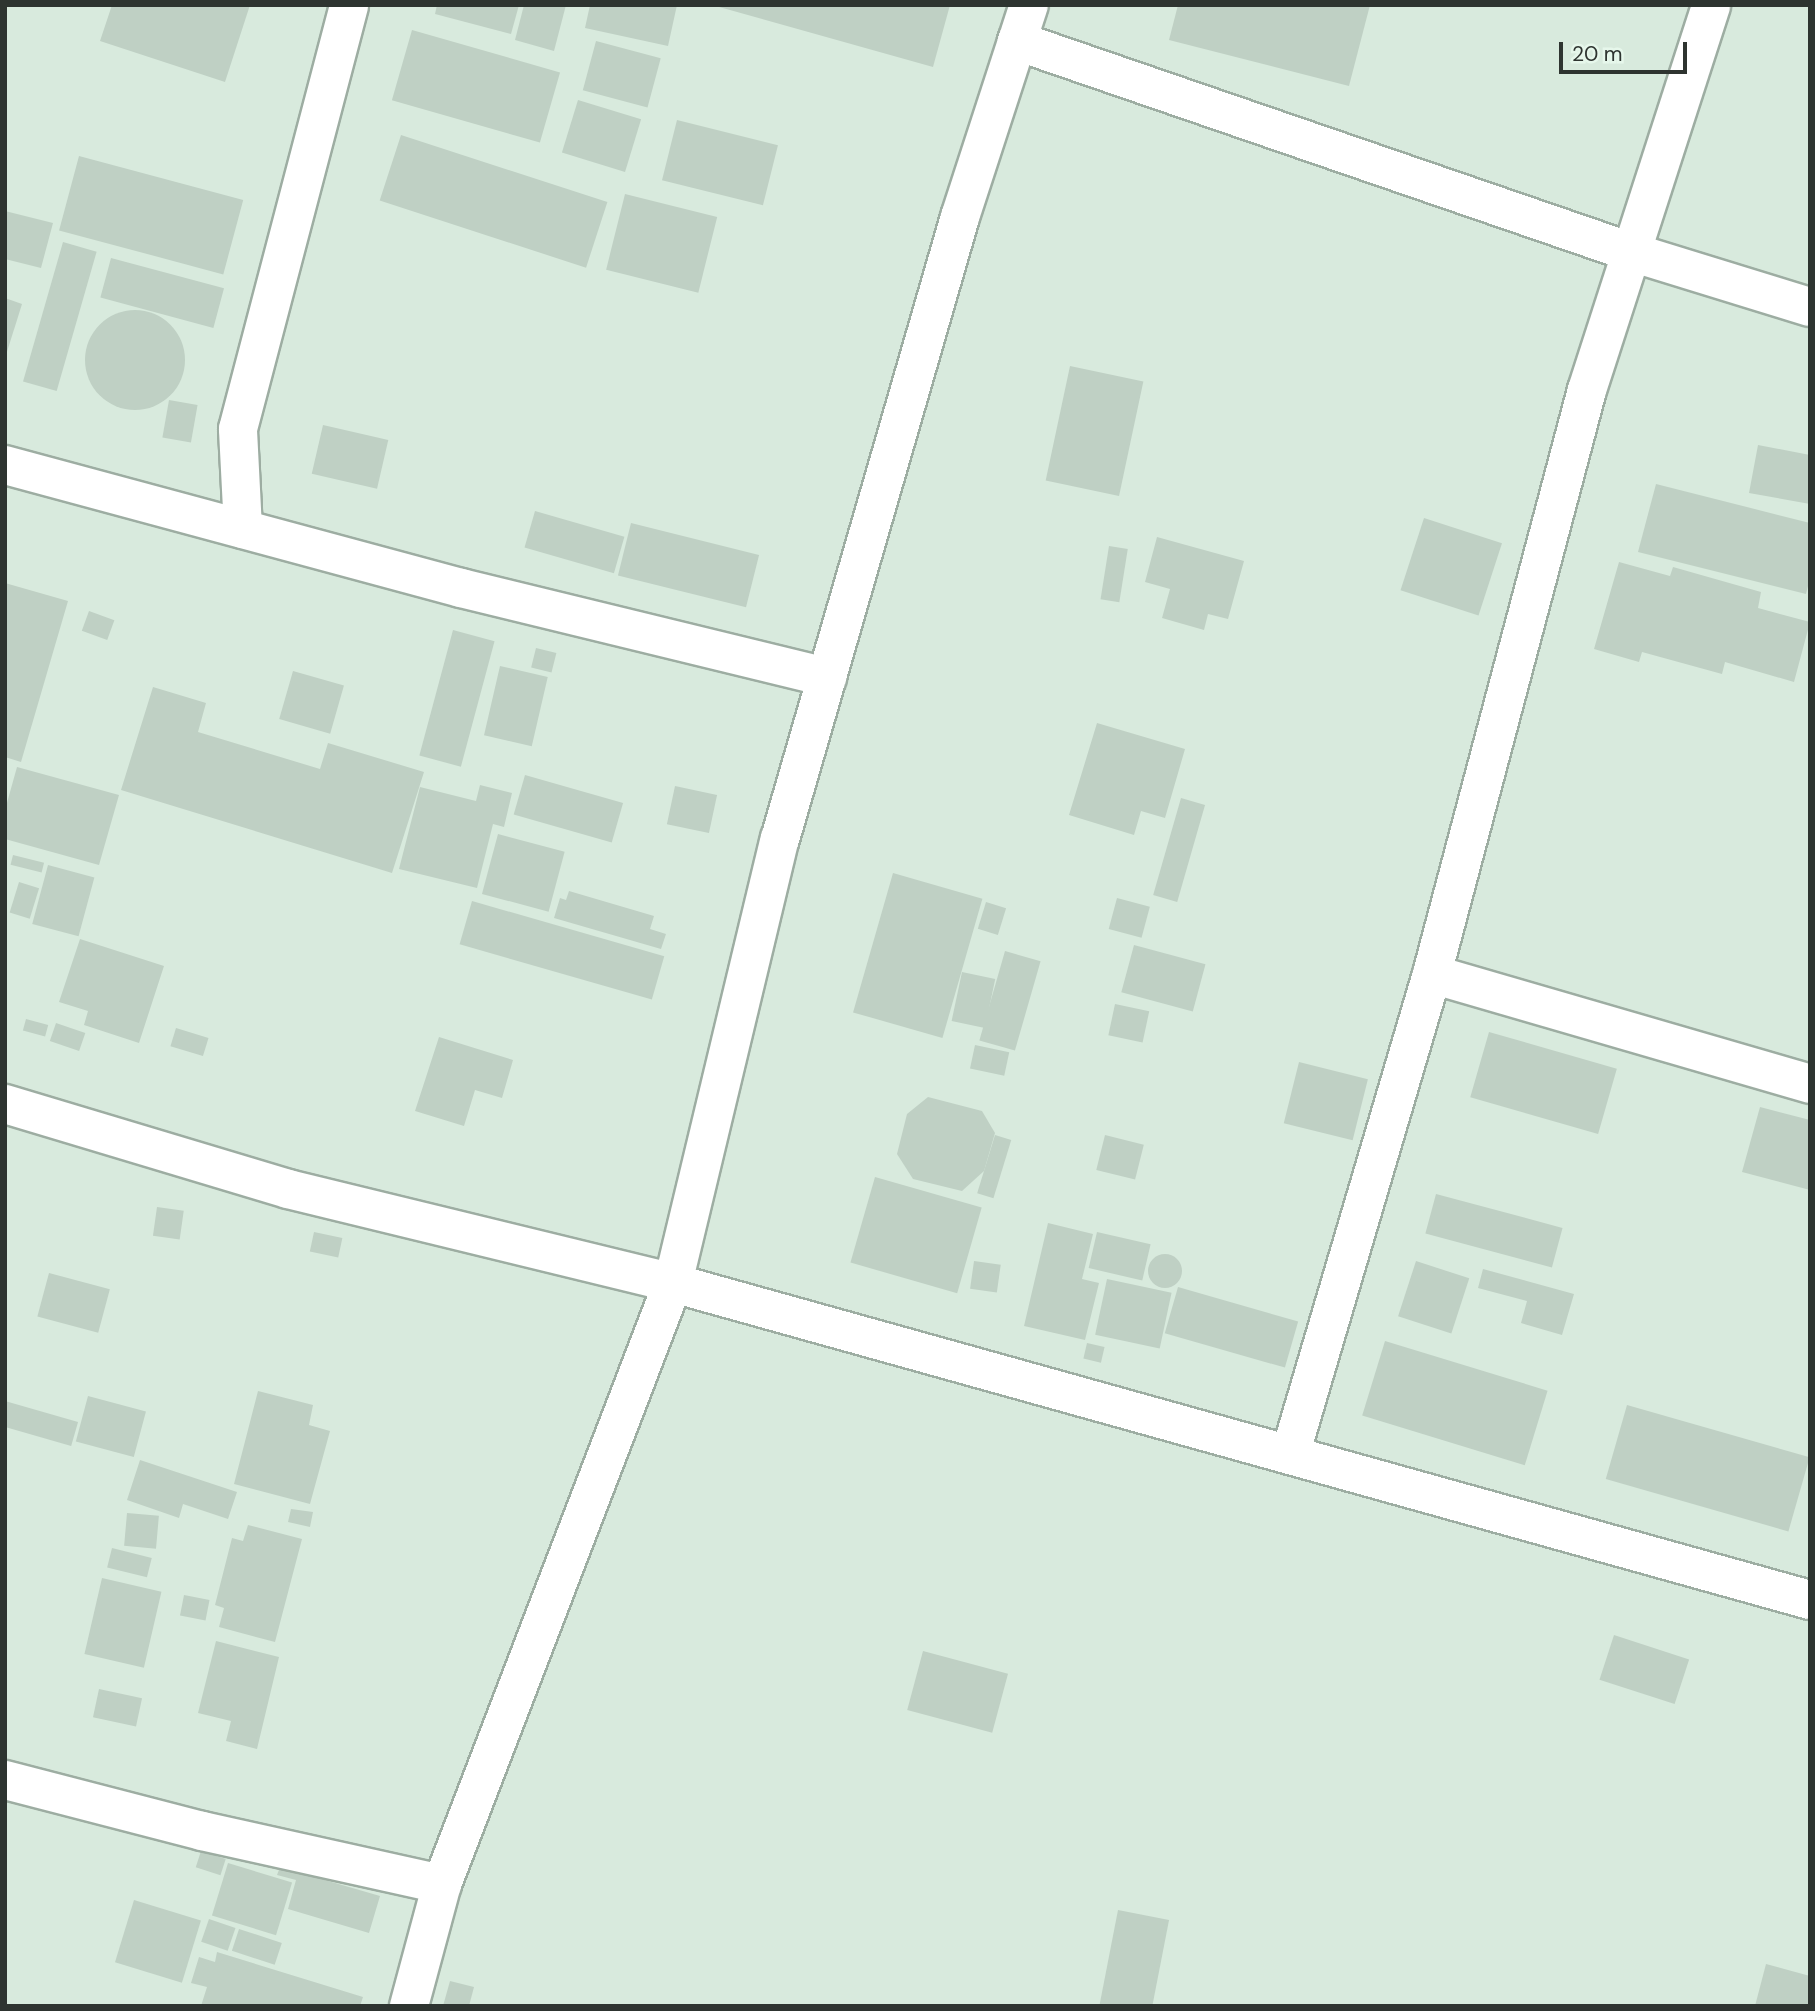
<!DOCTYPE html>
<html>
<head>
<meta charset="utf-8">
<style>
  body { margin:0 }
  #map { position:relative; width:1815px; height:2011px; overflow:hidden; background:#d8eadd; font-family:"DM Sans",sans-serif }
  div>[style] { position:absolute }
  .building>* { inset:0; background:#bfd0c4; transform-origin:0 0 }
  .round { border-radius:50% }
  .roads { filter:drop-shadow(2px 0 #9dada2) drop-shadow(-2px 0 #9dada2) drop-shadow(0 2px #9dada2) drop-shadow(0 -2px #9dada2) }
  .minor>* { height:38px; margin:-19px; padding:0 19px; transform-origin:19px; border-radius:19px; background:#fff }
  span { translate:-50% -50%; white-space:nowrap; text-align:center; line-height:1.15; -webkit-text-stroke:5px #e6f7eb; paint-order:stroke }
  .frame { position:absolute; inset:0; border:7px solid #2e3430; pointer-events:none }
  .scale { position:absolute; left:1559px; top:42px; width:128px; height:32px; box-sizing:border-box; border:4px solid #2e3430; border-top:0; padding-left:9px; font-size:21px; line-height:24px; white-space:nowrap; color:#2e3430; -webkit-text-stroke:5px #e6f7eb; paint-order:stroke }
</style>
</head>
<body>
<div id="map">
  <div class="building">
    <i style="clip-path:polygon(112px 5px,250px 5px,225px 82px,100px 41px)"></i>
    <i style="clip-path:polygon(437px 5px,519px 5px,511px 34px,435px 14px)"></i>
    <i style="clip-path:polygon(524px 5px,566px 5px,554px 51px,515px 40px)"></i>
    <i style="clip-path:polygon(590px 5px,677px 5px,668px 46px,585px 28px)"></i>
    <i style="clip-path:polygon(712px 5px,950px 5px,933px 67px)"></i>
    <i style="clip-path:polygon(1178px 5px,1370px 5px,1349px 86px,1169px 40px)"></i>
    <i style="left:412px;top:30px;width:154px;height:73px;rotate:16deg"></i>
    <i style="left:596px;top:41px;width:67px;height:51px;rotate:15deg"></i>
    <i style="left:578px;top:100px;width:66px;height:55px;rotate:17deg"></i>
    <i style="left:677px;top:120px;width:104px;height:62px;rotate:14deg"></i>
    <i style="left:401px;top:135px;width:217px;height:69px;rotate:18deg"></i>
    <i style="left:79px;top:156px;width:170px;height:77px;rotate:15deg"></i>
    <i style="left:625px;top:194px;width:95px;height:78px;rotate:14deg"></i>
    <i style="clip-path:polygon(5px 211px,53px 223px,41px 268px,5px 259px)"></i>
    <i style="left:63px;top:242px;width:35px;height:145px;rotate:16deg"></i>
    <i style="left:111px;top:258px;width:117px;height:41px;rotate:15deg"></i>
    <i style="clip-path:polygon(5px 298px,22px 304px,6px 355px,5px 355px)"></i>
    <i class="round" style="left:85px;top:310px;width:100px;height:100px"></i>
    <i style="left:1070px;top:366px;width:75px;height:117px;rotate:12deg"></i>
    <i style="left:169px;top:400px;width:29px;height:38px;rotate:10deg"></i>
    <i style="left:323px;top:425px;width:67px;height:50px;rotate:13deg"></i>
    <i style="clip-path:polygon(1758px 445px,1810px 455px,1810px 504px,1749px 493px)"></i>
    <i style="clip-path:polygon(1656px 484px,1810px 523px,1810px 578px,1806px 594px,1638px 552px)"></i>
    <i style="left:535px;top:511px;width:93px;height:38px;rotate:16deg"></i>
    <i style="left:1424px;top:518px;width:82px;height:76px;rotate:18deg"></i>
    <i style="left:631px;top:523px;width:132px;height:54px;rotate:14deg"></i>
    <i style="clip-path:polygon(1157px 537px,1244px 561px,1228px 619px,1208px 614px,1204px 630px,1162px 618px,1170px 589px,1145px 582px)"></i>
    <i style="left:1109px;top:546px;width:19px;height:54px;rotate:9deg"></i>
    <i style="clip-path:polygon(1619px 562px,1670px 576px,1673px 567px,1761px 592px,1758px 608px,1810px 622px,1794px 682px,1725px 662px,1722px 674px,1642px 652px,1639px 662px,1594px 649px)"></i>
    <i style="clip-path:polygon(5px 583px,68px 601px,21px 762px,5px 757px)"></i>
    <i style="left:89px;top:611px;width:27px;height:21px;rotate:20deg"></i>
    <i style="left:453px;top:630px;width:43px;height:130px;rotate:15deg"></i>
    <i style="left:536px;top:648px;width:21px;height:20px;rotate:14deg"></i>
    <i style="left:500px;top:666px;width:49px;height:71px;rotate:13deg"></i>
    <i style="left:293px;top:671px;width:53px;height:50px;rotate:16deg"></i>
    <i style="clip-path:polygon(153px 687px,206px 703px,198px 732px,320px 769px,328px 743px,424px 772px,392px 873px,121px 790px)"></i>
    <i style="clip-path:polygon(1097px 723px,1185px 749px,1165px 818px,1141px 811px,1134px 835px,1069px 815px)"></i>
    <i style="clip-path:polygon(17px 767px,119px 795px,99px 865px,5px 839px,5px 810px)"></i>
    <i style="left:525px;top:775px;width:102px;height:41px;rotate:16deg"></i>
    <i style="clip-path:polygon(480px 785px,512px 793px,504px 827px,493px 824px,477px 888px,399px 869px,420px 787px,476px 801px)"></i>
    <i style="left:675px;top:786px;width:43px;height:39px;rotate:12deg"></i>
    <i style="left:1181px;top:798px;width:25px;height:101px;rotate:16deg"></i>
    <i style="left:498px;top:834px;width:69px;height:62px;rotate:15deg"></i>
    <i style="left:13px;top:855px;width:32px;height:10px;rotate:14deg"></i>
    <i style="left:48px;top:865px;width:48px;height:61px;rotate:15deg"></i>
    <i style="left:893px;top:873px;width:93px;height:145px;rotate:16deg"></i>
    <i style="left:19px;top:882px;width:21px;height:32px;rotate:17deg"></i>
    <i style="clip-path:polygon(569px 891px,654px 916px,650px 929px,666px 934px,661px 949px,554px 918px,560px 898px,566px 900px)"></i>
    <i style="left:1117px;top:898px;width:34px;height:32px;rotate:15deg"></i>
    <i style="left:472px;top:901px;width:200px;height:45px;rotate:16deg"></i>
    <i style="left:986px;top:902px;width:21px;height:28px;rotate:17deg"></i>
    <i style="clip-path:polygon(80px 939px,164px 966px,139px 1043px,84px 1025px,88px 1011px,59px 1002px)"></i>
    <i style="left:1134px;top:945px;width:74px;height:49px;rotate:15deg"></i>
    <i style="left:1005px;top:951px;width:37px;height:93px;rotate:16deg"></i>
    <i style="left:962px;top:972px;width:34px;height:50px;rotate:12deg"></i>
    <i style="left:1115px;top:1004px;width:35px;height:32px;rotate:12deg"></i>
    <i style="left:26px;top:1019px;width:23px;height:12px;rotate:15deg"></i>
    <i style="left:56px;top:1023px;width:31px;height:19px;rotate:19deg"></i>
    <i style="left:176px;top:1028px;width:34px;height:19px;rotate:17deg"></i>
    <i style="left:1489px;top:1032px;width:133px;height:68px;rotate:16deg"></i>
    <i style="clip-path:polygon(439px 1037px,513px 1060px,502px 1098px,475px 1090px,464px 1126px,415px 1111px)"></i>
    <i style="left:975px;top:1045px;width:35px;height:24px;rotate:12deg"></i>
    <i style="left:1299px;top:1062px;width:71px;height:63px;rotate:14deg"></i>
    <i style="clip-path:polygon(928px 1097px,982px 1111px,995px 1133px,984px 1171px,962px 1191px,913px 1179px,897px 1154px,907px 1114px)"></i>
    <i style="clip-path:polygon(1760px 1107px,1810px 1120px,1810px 1190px,1742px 1172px)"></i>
    <i style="left:995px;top:1135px;width:17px;height:61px;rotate:17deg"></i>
    <i style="left:1105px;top:1135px;width:40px;height:36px;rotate:14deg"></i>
    <i style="left:875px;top:1177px;width:111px;height:89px;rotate:16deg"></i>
    <i style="left:1436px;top:1194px;width:131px;height:41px;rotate:15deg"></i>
    <i style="left:157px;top:1207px;width:27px;height:29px;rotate:8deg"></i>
    <i style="clip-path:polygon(1048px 1223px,1093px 1234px,1082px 1279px,1099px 1283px,1085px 1340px,1024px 1326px)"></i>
    <i style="left:314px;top:1232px;width:29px;height:20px;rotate:12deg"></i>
    <i style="left:1097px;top:1232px;width:55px;height:37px;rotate:13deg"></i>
    <i class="round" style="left:1148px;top:1254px;width:34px;height:34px"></i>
    <i style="left:974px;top:1261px;width:27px;height:28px;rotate:8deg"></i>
    <i style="left:1416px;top:1261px;width:56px;height:58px;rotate:18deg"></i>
    <i style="clip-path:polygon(1483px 1269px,1574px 1294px,1562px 1335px,1521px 1323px,1527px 1301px,1478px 1288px)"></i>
    <i style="left:49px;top:1273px;width:63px;height:45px;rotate:15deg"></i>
    <i style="left:1107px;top:1279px;width:66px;height:57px;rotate:12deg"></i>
    <i style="left:1178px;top:1287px;width:125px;height:48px;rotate:16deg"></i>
    <i style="left:1385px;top:1341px;width:170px;height:78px;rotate:17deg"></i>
    <i style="left:1087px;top:1343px;width:18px;height:16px;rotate:13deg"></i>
    <i style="clip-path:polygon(258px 1391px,313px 1405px,309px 1425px,330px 1431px,310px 1504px,234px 1484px)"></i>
    <i style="left:88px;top:1396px;width:60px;height:47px;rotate:15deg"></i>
    <i style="left:5px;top:1401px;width:76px;height:25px;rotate:16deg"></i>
    <i style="left:1627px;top:1405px;width:190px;height:77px;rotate:16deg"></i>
    <i style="clip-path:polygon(140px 1460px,237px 1492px,228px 1519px,183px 1504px,179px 1518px,127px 1500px)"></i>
    <i style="clip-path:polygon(291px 1509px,313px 1512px,310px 1527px,288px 1522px)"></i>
    <i style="left:127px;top:1513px;width:32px;height:33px;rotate:5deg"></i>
    <i style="clip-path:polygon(248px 1525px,302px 1539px,275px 1642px,219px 1627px,224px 1608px,215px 1605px,232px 1538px,243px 1541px)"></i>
    <i style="left:112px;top:1548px;width:41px;height:20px;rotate:14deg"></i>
    <i style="left:102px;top:1578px;width:61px;height:78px;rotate:13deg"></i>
    <i style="left:184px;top:1595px;width:26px;height:21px;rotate:11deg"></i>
    <i style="left:1614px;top:1635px;width:79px;height:47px;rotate:18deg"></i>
    <i style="clip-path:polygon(216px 1641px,279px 1657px,257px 1749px,226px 1741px,231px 1721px,198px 1713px)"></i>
    <i style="left:923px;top:1651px;width:88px;height:61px;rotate:15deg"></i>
    <i style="left:99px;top:1689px;width:44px;height:29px;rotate:12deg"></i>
    <i style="left:201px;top:1851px;width:26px;height:17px;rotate:18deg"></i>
    <i style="left:228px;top:1863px;width:67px;height:55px;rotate:17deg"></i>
    <i style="clip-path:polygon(280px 1867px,380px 1896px,369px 1933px,288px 1909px,296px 1880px,277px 1875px)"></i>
    <i style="left:134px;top:1900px;width:70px;height:65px;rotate:17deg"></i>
    <i style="left:1118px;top:1910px;width:52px;height:97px;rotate:11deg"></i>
    <i style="left:209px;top:1919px;width:28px;height:24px;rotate:19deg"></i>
    <i style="left:239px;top:1929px;width:45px;height:23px;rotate:18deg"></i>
    <i style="clip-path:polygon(217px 1952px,363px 1997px,360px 2006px,201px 2006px,207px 1987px,191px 1983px,199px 1957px,215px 1962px)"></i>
    <i style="clip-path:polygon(1766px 1964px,1810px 1976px,1810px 2006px,1755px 2006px)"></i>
    <i style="clip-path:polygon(450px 1981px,474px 1987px,469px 2006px,443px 2006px)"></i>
  </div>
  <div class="roads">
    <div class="minor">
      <i style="left:1017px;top:41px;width:649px;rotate:18.97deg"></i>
      <i style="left:1631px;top:252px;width:187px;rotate:17.1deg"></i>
      <i style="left:5px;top:465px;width:472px;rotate:15.1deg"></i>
      <i style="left:461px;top:588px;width:377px;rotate:13.7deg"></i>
      <i style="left:243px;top:529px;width:100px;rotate:-92.9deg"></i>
      <i style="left:238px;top:429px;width:438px;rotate:-75.3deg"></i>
      <i style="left:1432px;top:974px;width:394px;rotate:16.2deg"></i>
      <i style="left:5px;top:1104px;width:295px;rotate:16.7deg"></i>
      <i style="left:288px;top:1189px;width:396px;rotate:13.7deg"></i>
      <i style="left:673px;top:1283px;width:1180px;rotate:15.58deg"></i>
      <i style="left:1290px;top:1455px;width:502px;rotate:-73.55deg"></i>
      <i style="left:1432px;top:974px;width:604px;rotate:-75.14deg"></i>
      <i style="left:1587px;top:390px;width:404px;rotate:-72.1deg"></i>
      <i style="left:5px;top:1780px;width:203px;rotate:14.5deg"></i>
      <i style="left:202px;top:1831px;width:246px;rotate:12.5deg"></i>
      <i style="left:409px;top:2006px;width:126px;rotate:-74.9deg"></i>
      <i style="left:442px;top:1884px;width:644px;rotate:-68.98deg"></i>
      <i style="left:673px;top:1283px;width:457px;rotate:-76.5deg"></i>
      <i style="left:780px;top:839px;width:648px;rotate:-73.86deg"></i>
      <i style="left:960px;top:217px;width:223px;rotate:-72deg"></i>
    </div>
  </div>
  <div class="frame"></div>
  <div class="scale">20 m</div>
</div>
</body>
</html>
